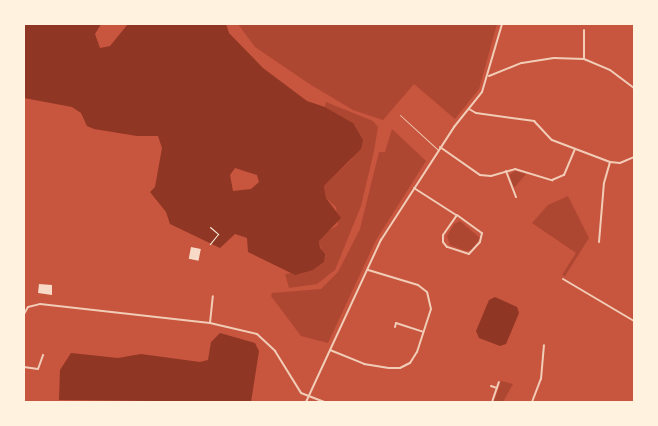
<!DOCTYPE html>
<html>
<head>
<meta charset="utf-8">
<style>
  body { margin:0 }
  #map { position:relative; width:658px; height:426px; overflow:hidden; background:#c8553d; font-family:Figtree,sans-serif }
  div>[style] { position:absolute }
  .green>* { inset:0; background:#ae4732 }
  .water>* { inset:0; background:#8f3625 }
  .building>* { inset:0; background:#f7dbc8; transform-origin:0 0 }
  .path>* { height:1px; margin:-0.5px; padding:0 0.5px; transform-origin:0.5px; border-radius:0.5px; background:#fff3e0 }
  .service>* { height:1px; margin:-0.5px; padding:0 0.5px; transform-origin:0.5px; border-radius:0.5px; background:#f1ccb7 }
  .minor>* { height:2px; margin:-1px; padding:0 1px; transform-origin:1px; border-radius:1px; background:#f1ccb7 }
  span { translate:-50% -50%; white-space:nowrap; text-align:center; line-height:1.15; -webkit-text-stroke:5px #fff3e0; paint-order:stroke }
  .frame { position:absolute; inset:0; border:25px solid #fff3e0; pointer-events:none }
</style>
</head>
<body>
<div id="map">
  <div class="green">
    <i style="clip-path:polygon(238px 24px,497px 24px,479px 89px,455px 119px,414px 84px,383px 120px,353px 110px,308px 83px,255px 47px)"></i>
    <i style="clip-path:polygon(326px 102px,373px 121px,378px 127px,374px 151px,361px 206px,335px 270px,317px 284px,289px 288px,285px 274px,313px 270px,324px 262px,319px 241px,322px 235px,338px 225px,336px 207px,326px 198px,324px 186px,353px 158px,353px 123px,325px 107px)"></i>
    <i style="clip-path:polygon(392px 129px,426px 161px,376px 240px,328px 343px,301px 336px,271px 296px,272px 293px,321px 289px,338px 272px,360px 229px,379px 152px,385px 152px)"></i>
    <i style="clip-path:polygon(515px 171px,526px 174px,514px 188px,509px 175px)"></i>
    <i style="clip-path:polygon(568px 196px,589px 238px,565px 276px,562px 275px,576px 253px,532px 223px,548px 205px)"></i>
    <i style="clip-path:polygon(460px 221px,480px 238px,472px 250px,466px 251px,450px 245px,447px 236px,454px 224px)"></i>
    <i style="clip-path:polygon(501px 381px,513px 384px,503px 402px,494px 402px)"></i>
  </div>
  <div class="water">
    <i style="clip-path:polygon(evenodd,24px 24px,101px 24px,95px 34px,100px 48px,110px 46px,128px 24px,226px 24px,229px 33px,263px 68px,307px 101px,325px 107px,353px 123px,363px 140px,361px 149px,324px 186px,326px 198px,341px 218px,319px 241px,320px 248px,325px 254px,324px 262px,313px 270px,295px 275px,248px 252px,247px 238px,235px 234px,220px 248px,170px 224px,166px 212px,150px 192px,155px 187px,162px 148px,158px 136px,137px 136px,94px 129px,87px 126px,81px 113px,72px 107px,24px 98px,24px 24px,235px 168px,257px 175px,259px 182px,251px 189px,233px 191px,230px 175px,235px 168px)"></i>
    <i style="clip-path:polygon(495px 297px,517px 307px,519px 313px,506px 344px,500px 346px,479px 338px,476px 331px,489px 300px)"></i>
    <i style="clip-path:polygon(220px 333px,255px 343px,259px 351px,251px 402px,59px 400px,60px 370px,71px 353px,118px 358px,141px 354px,200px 362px,208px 360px,211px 342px)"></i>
  </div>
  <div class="building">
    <i style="left:191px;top:247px;width:10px;height:12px;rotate:11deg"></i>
    <i style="clip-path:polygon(39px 284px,52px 285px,52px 295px,38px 293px)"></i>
  </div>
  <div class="path">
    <i style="left:210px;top:227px;width:11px;rotate:41deg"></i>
    <i style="left:218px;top:234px;width:13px;rotate:129deg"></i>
  </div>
  <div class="service">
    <i style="left:400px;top:115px;width:52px;rotate:42.6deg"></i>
  </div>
  <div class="minor">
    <i style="left:584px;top:30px;width:29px;rotate:90deg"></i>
    <i style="left:489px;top:76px;width:35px;rotate:-22deg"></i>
    <i style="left:522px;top:63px;width:32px;rotate:-9deg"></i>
    <i style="left:554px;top:58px;width:30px;rotate:2deg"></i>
    <i style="left:584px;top:59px;width:28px;rotate:23deg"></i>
    <i style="left:610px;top:70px;width:30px;rotate:37deg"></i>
    <i style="left:469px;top:109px;width:8px;rotate:30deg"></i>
    <i style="left:476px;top:113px;width:59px;rotate:7.9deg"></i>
    <i style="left:534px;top:121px;width:26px;rotate:47deg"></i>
    <i style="left:552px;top:140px;width:62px;rotate:20.8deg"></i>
    <i style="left:610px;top:162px;width:10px;rotate:6deg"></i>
    <i style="left:620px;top:163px;width:15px;rotate:-23deg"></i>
    <i style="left:440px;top:147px;width:49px;rotate:35deg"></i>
    <i style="left:480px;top:175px;width:11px;rotate:5deg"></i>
    <i style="left:491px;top:176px;width:25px;rotate:-16deg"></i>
    <i style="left:515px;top:169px;width:39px;rotate:17deg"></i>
    <i style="left:552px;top:180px;width:13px;rotate:-23deg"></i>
    <i style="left:564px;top:175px;width:28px;rotate:-67deg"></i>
    <i style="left:506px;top:171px;width:28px;rotate:69deg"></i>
    <i style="left:414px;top:188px;width:50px;rotate:32.7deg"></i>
    <i style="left:457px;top:215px;width:31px;rotate:36deg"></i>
    <i style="left:482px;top:233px;width:9px;rotate:103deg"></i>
    <i style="left:480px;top:242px;width:16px;rotate:133deg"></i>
    <i style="left:469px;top:254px;width:23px;rotate:-162deg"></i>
    <i style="left:447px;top:247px;width:6px;rotate:-129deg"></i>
    <i style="left:443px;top:242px;width:7px;rotate:-90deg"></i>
    <i style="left:443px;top:235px;width:24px;rotate:-55deg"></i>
    <i style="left:599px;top:242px;width:59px;rotate:-85.2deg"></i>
    <i style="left:604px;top:183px;width:22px;rotate:-74deg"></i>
    <i style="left:563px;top:279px;width:82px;rotate:30.6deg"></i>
    <i style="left:24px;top:314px;width:8px;rotate:-60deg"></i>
    <i style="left:28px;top:307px;width:12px;rotate:-14deg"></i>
    <i style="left:40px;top:304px;width:171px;rotate:6.4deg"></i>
    <i style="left:210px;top:323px;width:48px;rotate:13.2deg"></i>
    <i style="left:257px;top:334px;width:25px;rotate:43deg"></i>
    <i style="left:275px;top:351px;width:49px;rotate:58.2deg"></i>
    <i style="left:301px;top:393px;width:25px;rotate:21deg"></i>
    <i style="left:210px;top:323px;width:27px;rotate:-84deg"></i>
    <i style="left:395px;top:327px;width:4px;rotate:-76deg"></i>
    <i style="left:396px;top:323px;width:28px;rotate:18deg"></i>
    <i style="left:330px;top:350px;width:37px;rotate:22deg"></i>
    <i style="left:364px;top:364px;width:25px;rotate:9deg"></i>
    <i style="left:389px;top:368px;width:11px"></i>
    <i style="left:400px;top:368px;width:11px;rotate:-27deg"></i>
    <i style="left:410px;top:363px;width:13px;rotate:-58deg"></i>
    <i style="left:417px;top:352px;width:45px;rotate:-72deg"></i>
    <i style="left:431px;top:309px;width:17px;rotate:-103deg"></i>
    <i style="left:427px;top:292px;width:11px;rotate:-142deg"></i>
    <i style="left:418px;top:285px;width:52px;rotate:-163.3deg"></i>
    <i style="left:24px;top:367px;width:14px;rotate:8deg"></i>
    <i style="left:38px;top:369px;width:15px;rotate:-70deg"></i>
    <i style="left:491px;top:386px;width:6px;rotate:18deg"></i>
    <i style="left:306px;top:402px;width:179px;rotate:-65.2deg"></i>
    <i style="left:381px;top:240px;width:135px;rotate:-57.1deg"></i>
    <i style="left:454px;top:127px;width:45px;rotate:-51.3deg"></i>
    <i style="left:482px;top:92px;width:71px;rotate:-73.6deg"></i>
    <i style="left:492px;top:402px;width:21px;rotate:-71deg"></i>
    <i style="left:532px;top:402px;width:25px;rotate:-69deg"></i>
    <i style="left:541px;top:379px;width:34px;rotate:-85deg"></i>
  </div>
  <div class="frame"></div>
</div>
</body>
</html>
